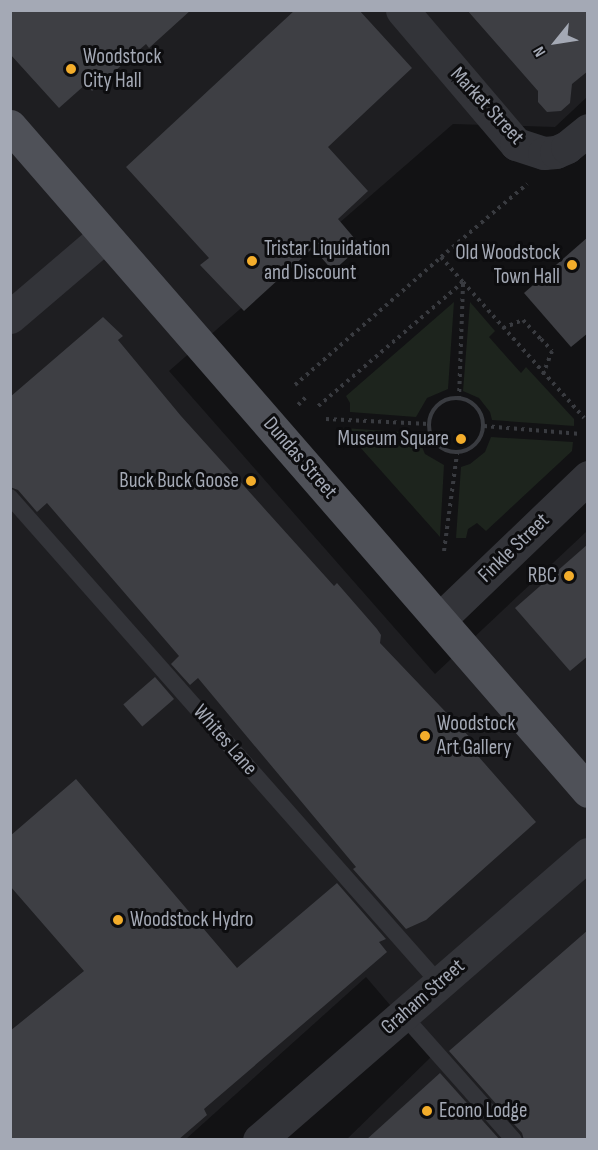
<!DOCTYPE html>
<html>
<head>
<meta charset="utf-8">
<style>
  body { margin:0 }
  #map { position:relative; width:598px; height:1150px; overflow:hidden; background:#121214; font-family:"Sofia Sans Condensed",sans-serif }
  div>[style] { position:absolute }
  .built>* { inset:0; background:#1e1e21 }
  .green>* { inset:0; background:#1d241d }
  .building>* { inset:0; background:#3e3f44; transform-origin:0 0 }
  .path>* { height:4px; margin-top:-2px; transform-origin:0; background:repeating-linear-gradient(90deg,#393b40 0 3px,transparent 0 7.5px) }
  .path>.ring { margin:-2px; padding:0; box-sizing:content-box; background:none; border:4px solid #393b40; border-radius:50% }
  .service>* { height:16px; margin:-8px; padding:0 8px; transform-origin:8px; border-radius:8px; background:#333439 }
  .minor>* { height:33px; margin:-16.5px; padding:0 16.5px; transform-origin:16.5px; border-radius:16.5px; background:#333439 }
  .primary>* { height:33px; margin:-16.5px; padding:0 16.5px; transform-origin:16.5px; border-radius:16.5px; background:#4f5158 }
  .dots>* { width:16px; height:16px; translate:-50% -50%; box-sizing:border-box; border:3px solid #0d0d0f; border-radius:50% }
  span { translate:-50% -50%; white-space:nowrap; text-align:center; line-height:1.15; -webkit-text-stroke:6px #0d0d0f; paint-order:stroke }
  .poi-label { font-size:21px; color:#a4a9b5 }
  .left { translate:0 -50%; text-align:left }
  .right { translate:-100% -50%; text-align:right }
  .street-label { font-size:21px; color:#a4a9b5 }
  .frame { position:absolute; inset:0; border:12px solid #a4a9b5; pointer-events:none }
  .north { position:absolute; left:526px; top:12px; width:60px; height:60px; -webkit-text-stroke:4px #0d0d0f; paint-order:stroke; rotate:240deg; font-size:16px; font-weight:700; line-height:24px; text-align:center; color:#a4a9b5 }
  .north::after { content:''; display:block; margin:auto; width:21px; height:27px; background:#a4a9b5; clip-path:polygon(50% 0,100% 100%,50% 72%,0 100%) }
</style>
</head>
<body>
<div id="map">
  <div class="built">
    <i style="clip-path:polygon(10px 11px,587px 11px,587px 97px,555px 127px,453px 124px,169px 371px,435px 674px,587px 531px,587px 1139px,347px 1139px,433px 1055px,366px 977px,186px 1139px,11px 1139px)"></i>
  </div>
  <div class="green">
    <i style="clip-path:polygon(454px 302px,448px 389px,427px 398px,416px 417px,350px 412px,350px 403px,346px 396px)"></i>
    <i style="clip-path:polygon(470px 302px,495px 331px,489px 337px,521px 373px,526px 367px,574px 419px,574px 426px,492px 420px,490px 412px,479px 398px,463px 391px)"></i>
    <i style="clip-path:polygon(343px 428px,416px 433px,425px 454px,444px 465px,440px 537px)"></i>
    <i style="clip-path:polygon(491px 437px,573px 442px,572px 451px,486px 531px,477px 523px,468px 529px,466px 538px,456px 538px,461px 467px,470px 464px,485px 452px)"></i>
  </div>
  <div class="building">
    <i style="clip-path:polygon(10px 10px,191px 10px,149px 48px,146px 44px,92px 91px,86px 84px,59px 108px,10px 54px)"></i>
    <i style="clip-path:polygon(295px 10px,359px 10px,412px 68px,328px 147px,368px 191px,338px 219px,361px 246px,333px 271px,313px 248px,244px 311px,200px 265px,209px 258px,126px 167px)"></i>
    <i style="clip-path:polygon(467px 10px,588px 10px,588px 71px,572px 84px,570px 103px,561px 111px,547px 112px,538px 102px,538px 91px)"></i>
    <i style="clip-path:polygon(588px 237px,588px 333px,571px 347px,524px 293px)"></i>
    <i style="clip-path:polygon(103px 317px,123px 336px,118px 340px,181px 416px,334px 586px,337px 583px,377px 629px,381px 635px,380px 643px,480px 748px,478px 756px,536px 822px,426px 920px,406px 929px,353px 869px,356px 867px,198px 678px,190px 685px,171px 664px,179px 656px,47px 503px,37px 512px,18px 490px,10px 487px,10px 397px)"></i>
    <i style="clip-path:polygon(588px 544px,588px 656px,570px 671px,515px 608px)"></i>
    <i style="left:155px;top:677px;width:29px;height:42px;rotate:49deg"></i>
    <i style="clip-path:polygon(76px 779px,237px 968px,337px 883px,386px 939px,379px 942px,387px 952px,204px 1109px,207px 1115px,178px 1140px,10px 1140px,10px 1031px,84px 971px,10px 886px,10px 836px)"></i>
    <i style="clip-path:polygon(588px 930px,588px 1140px,524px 1140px,522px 1133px,449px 1051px)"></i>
    <i style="clip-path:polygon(440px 1073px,500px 1140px,366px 1140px)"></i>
  </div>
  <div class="path">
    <i style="left:441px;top:257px;width:113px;rotate:-40.3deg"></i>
    <i style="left:463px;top:282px;width:182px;rotate:48.3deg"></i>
    <i style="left:503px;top:328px;width:22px;rotate:-22deg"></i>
    <i style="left:523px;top:320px;width:26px;rotate:47deg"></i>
    <i style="left:541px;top:339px;width:16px;rotate:47deg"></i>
    <i style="left:552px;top:351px;width:26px;rotate:111deg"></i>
    <i style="left:295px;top:385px;width:194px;rotate:-41.2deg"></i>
    <i style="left:441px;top:257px;width:33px;rotate:49deg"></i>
    <i style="left:463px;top:282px;width:194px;rotate:139.4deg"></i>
    <i class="ring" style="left:429px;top:398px;width:50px;height:50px"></i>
    <i style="left:459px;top:399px;width:117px;rotate:-88deg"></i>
    <i style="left:298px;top:405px;width:11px;rotate:-45deg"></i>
    <i style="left:326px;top:419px;width:103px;rotate:2.8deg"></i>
    <i style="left:484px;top:426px;width:97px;rotate:4.7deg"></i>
    <i style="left:444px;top:551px;width:99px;rotate:-82.4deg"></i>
  </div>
  <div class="service">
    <i style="left:10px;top:497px;width:648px;rotate:48.56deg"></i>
    <i style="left:403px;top:1015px;width:167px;rotate:48.4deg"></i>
  </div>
  <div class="minor">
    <i style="left:402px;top:10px;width:176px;rotate:49.6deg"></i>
    <i style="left:516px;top:144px;width:29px;rotate:18deg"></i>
    <i style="left:544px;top:153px;width:12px;rotate:-5deg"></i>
    <i style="left:556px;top:152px;width:12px;rotate:-24deg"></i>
    <i style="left:567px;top:147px;width:27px;rotate:-39deg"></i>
    <i style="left:10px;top:317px;width:125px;rotate:-40.5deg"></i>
    <i style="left:440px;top:619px;width:205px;rotate:-43.8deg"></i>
    <i style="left:259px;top:1140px;width:436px;rotate:-41deg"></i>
  </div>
  <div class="primary">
    <i style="left:10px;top:126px;width:881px;rotate:49deg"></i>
  </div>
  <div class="dots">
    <i style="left:71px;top:69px;background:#f3ad2b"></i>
    <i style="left:252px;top:261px;background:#f3ad2b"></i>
    <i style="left:572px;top:265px;background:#f3ad2b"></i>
    <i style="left:461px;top:439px;background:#f3ad2b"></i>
    <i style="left:251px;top:481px;background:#f3ad2b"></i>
    <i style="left:569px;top:576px;background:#f3ad2b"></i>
    <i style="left:425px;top:736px;background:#f3ad2b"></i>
    <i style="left:118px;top:920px;background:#f3ad2b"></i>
    <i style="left:427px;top:1111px;background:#f3ad2b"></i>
  </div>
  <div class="poi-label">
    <span class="left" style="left:83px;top:69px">Woodstock<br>City Hall</span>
    <span class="left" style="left:264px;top:261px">Tristar Liquidation<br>and Discount</span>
    <span class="right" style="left:560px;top:265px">Old Woodstock<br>Town Hall</span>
    <span class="right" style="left:449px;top:439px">Museum Square</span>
    <span class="right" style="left:239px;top:481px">Buck Buck Goose</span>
    <span class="right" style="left:557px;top:576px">RBC</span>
    <span class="left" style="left:437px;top:736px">Woodstock<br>Art Gallery</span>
    <span class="left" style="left:130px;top:920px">Woodstock Hydro</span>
    <span class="left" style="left:439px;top:1111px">Econo Lodge</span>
  </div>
  <div class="street-label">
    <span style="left:487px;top:106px;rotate:47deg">Market Street</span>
    <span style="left:300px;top:458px;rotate:49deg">Dundas Street</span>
    <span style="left:514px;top:548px;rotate:-44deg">Finkle Street</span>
    <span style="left:225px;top:740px;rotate:49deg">Whites Lane</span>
    <span style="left:423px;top:997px;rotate:-41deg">Graham Street</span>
  </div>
  <div class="frame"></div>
  <div class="north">N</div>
</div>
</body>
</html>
